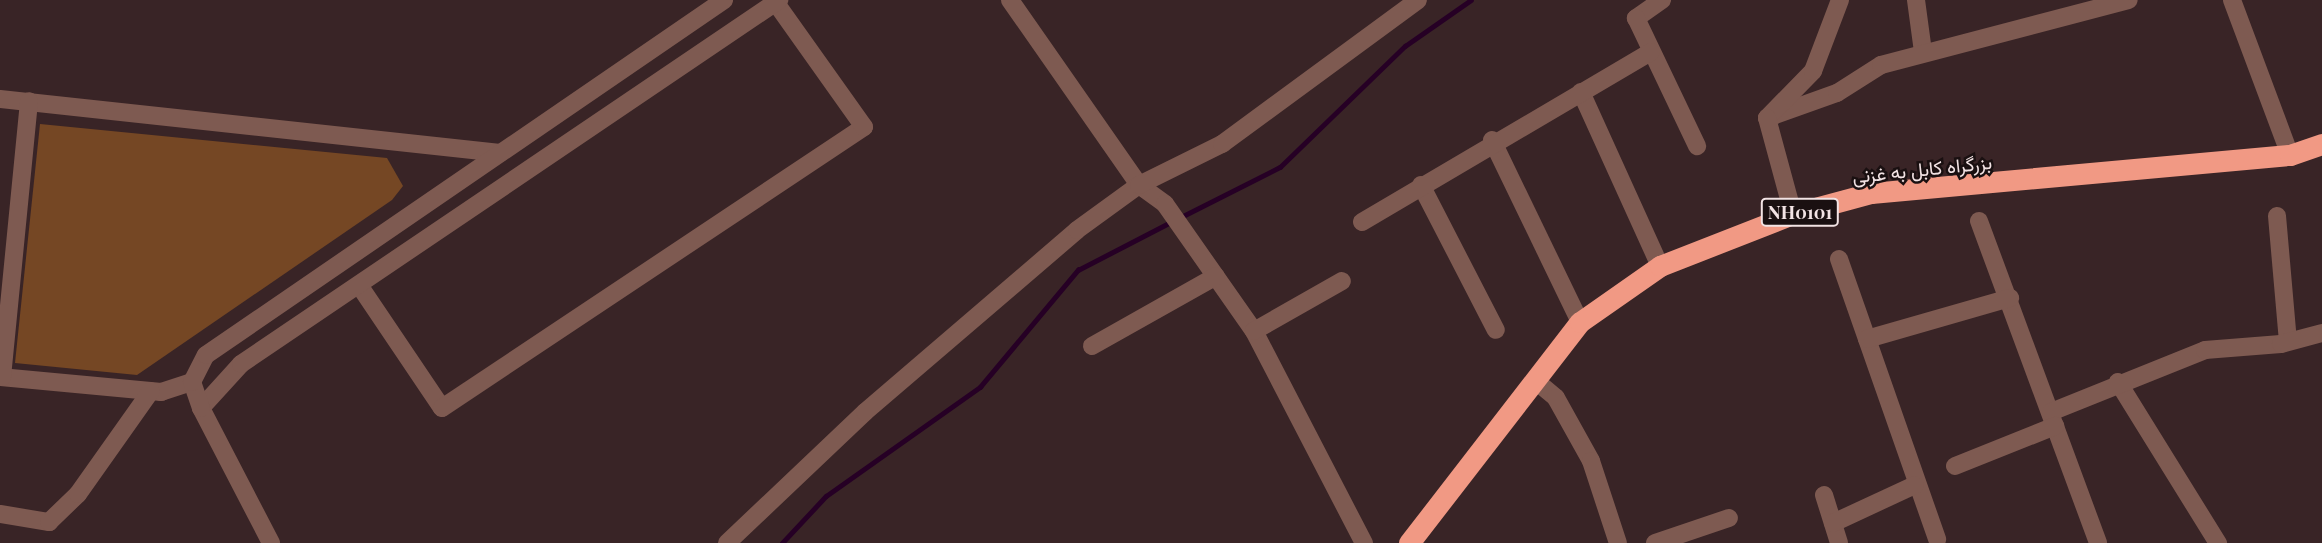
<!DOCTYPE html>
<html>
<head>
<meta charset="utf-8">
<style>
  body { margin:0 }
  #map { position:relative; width:2322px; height:543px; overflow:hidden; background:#392426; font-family:"Playfair Display",Vazirmatn,serif }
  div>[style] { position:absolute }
  .green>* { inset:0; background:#754724 }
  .stream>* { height:4.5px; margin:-2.25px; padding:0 2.25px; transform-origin:2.25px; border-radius:2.25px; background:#260025 }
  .minor>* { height:18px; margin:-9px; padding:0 9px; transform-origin:9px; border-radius:9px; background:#7e5a51 }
  .highway>* { height:21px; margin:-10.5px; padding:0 10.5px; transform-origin:10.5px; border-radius:10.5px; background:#f19984 }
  span { translate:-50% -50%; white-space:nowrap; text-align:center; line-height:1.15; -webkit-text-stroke:5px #1a1011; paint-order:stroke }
  .shield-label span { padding:2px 5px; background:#1a1011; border:2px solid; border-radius:5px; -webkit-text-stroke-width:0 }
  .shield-label { font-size:18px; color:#f2e3e4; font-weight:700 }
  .street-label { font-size:19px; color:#f2e3e4 }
</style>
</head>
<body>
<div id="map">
  <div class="green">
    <i style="clip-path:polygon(40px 124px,387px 158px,403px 186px,392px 200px,137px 375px,15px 363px)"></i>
  </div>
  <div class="stream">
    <i style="left:1179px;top:218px;width:113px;rotate:-26.8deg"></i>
    <i style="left:1280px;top:167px;width:174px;rotate:-44.1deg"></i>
    <i style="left:1405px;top:46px;width:80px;rotate:-34.9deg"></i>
    <i style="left:782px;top:543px;width:64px;rotate:-46.9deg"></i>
    <i style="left:826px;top:496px;width:189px;rotate:-35.3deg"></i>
    <i style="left:980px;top:387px;width:153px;rotate:-50.1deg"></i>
    <i style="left:1078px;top:270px;width:105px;rotate:-27.3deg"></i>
  </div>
  <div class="minor">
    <i style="left:1010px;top:0;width:226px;rotate:55.1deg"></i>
    <i style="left:1139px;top:185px;width:32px;rotate:36deg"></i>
    <i style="left:1165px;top:204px;width:155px;rotate:55deg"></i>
    <i style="left:1254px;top:331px;width:239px;rotate:62.6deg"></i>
    <i style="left:1662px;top:0;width:32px;rotate:145deg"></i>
    <i style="left:1636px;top:18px;width:142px;rotate:64.5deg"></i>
    <i style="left:1916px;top:0;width:52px;rotate:82.3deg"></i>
    <i style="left:2232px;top:0;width:165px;rotate:69.5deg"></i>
    <i style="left:1581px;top:92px;width:191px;rotate:65.6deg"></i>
    <i style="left:0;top:99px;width:503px;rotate:6.16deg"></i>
    <i style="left:1767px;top:118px;width:74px;rotate:-19.7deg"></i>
    <i style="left:1837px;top:93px;width:52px;rotate:-32.5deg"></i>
    <i style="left:1881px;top:65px;width:256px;rotate:-14.7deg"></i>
    <i style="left:1767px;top:118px;width:66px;rotate:-45.6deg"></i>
    <i style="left:1813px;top:71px;width:76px;rotate:-69.2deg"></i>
    <i style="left:1767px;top:118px;width:99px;rotate:74.8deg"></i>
    <i style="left:1492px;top:140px;width:202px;rotate:64.2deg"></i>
    <i style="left:1421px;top:185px;width:163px;rotate:62.7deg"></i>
    <i style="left:2277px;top:216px;width:126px;rotate:85deg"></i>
    <i style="left:1979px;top:221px;width:343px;rotate:69.7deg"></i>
    <i style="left:1362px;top:222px;width:335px;rotate:-30.5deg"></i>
    <i style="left:1839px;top:259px;width:297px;rotate:70.7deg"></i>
    <i style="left:359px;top:285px;width:148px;rotate:56deg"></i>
    <i style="left:442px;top:408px;width:507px;rotate:-33.66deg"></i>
    <i style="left:864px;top:127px;width:152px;rotate:-125.4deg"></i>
    <i style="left:1254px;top:331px;width:101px;rotate:-29.6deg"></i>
    <i style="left:1867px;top:339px;width:149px;rotate:-16deg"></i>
    <i style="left:1092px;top:346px;width:142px;rotate:-29.4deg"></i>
    <i style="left:0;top:377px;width:162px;rotate:5.3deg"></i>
    <i style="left:161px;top:392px;width:33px;rotate:-18deg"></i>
    <i style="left:2px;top:377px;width:277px;rotate:-84.4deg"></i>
    <i style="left:1536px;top:381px;width:26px;rotate:40deg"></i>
    <i style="left:1556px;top:398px;width:72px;rotate:60.9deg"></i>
    <i style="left:1591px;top:461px;width:86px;rotate:71.8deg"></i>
    <i style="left:2118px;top:382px;width:190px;rotate:58.2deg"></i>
    <i style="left:201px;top:408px;width:59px;rotate:-47.7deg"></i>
    <i style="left:241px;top:364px;width:650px;rotate:-34.08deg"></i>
    <i style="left:2051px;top:412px;width:166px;rotate:-21.9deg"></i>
    <i style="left:2205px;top:350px;width:76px;rotate:-4.5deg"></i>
    <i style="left:2281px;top:344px;width:42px;rotate:-15deg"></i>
    <i style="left:1955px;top:466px;width:108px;rotate:-21.8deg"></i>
    <i style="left:1824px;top:495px;width:50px;rotate:72.6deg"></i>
    <i style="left:0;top:514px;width:50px;rotate:9.3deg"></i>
    <i style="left:49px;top:522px;width:40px;rotate:-44deg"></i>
    <i style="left:78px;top:494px;width:126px;rotate:-54.7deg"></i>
    <i style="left:1833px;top:523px;width:90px;rotate:-24.9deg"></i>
    <i style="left:271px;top:543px;width:152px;rotate:-117.4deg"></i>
    <i style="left:201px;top:408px;width:28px;rotate:-109deg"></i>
    <i style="left:192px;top:382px;width:30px;rotate:-63deg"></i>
    <i style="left:206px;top:355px;width:628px;rotate:-34.42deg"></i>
    <i style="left:727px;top:543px;width:190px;rotate:-43.5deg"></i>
    <i style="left:865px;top:412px;width:279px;rotate:-40.6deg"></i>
    <i style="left:1077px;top:230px;width:77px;rotate:-36deg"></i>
    <i style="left:1139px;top:185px;width:93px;rotate:-26.3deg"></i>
    <i style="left:1222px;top:144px;width:243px;rotate:-36.3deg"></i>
    <i style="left:1655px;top:543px;width:78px;rotate:-18.7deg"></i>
  </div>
  <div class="highway">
    <i style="left:1409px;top:543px;width:279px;rotate:-52.3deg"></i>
    <i style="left:1580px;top:322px;width:98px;rotate:-35deg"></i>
    <i style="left:1660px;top:266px;width:143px;rotate:-21.4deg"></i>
    <i style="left:1793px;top:214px;width:81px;rotate:-15.1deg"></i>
    <i style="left:1871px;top:193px;width:421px;rotate:-5.2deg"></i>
    <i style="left:2290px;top:155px;width:34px;rotate:-19deg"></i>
  </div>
  <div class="shield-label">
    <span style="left:1800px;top:212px">NH0101</span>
  </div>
  <div class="street-label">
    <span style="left:1922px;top:169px;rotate:-6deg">بزرگراه کابل به غزنی</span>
  </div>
</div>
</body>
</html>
